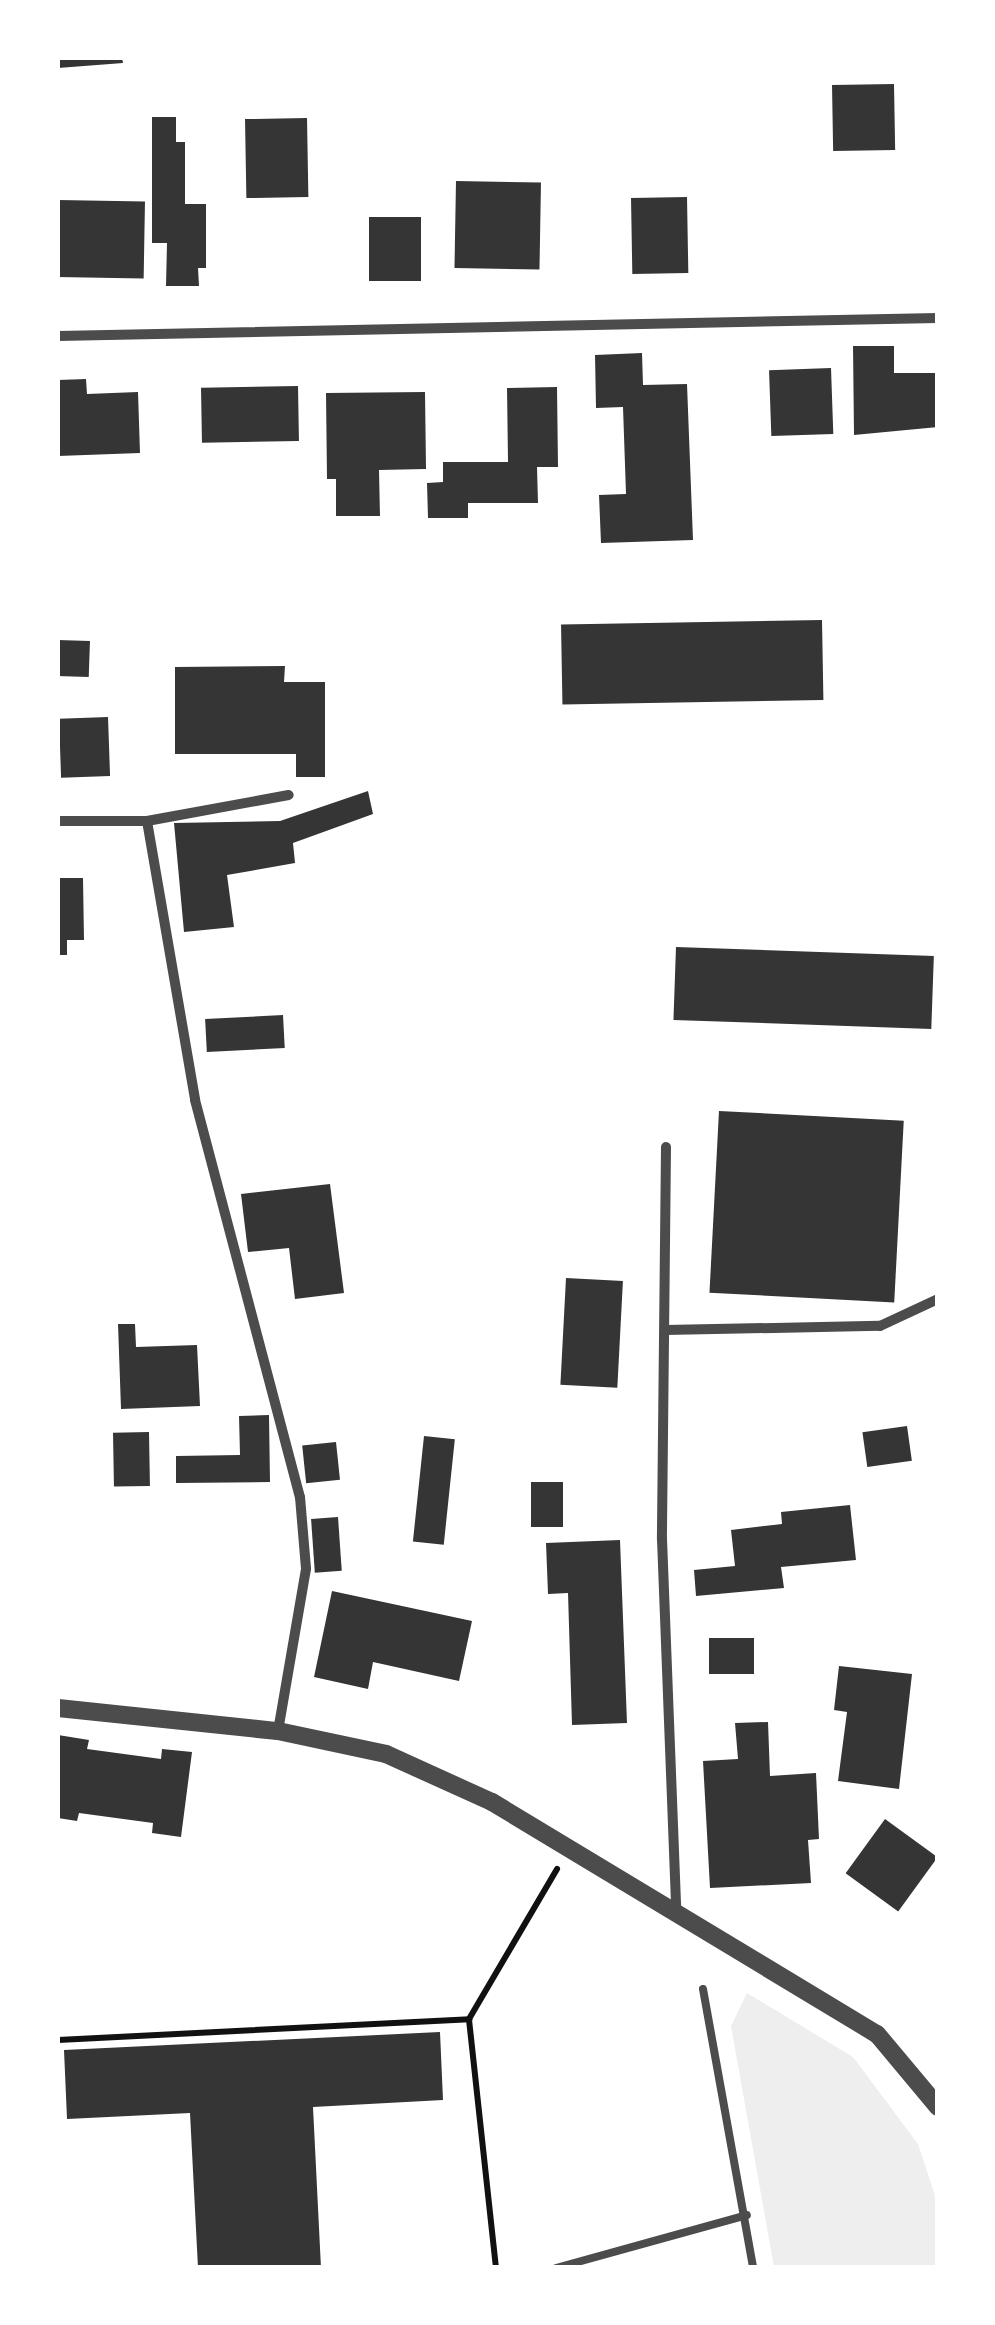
<!DOCTYPE html>
<html>
<head>
<meta charset="utf-8">
<style>
  body { margin:0 }
  #map { position:relative; width:995px; height:2325px; overflow:hidden; background:#fff; font-family:"Playfair Display",serif }
  div>[style] { position:absolute }
  .green>* { inset:0; background:#eee }
  .building>* { inset:0; background:#353535; transform-origin:0 0 }
  .path>* { height:6px; margin:-3px; padding:0 3px; transform-origin:3px; border-radius:3px; background:#111 }
  .service>* { height:8px; margin:-4px; padding:0 4px; transform-origin:4px; border-radius:4px; background:#4c4c4c }
  .minor>* { height:10px; margin:-5px; padding:0 5px; transform-origin:5px; border-radius:5px; background:#4c4c4c }
  .tertiary>* { height:18px; margin:-9px; padding:0 9px; transform-origin:9px; border-radius:9px; background:#4c4c4c }
  span { translate:-50% -50%; white-space:nowrap; text-align:center; line-height:1.15; -webkit-text-stroke:10px #fff; paint-order:stroke }
  .frame { position:absolute; inset:0; border:60px solid #fff; pointer-events:none }
</style>
</head>
<body>
<div id="map">
  <div class="green">
    <i style="clip-path:polygon(747px 1993px,853px 2057px,918px 2144px,937px 2202px,937px 2267px,774px 2267px,731px 2026px)"></i>
  </div>
  <div class="building">
    <i style="clip-path:polygon(58px 58px,122px 58px,123px 63px,58px 68px)"></i>
    <i style="left:894px;top:84px;width:66px;height:62px;rotate:89deg"></i>
    <i style="clip-path:polygon(152px 117px,176px 117px,176px 142px,185px 142px,185px 204px,206px 204px,206px 268px,198px 268px,199px 286px,166px 286px,167px 243px,152px 243px)"></i>
    <i style="left:307px;top:118px;width:79px;height:62px;rotate:89deg"></i>
    <i style="left:456px;top:181px;width:85px;height:87px;rotate:1deg"></i>
    <i style="left:687px;top:197px;width:76px;height:56px;rotate:89deg"></i>
    <i style="left:58px;top:200px;width:87px;height:77px;rotate:1deg"></i>
    <i style="left:369px;top:217px;width:52px;height:64px"></i>
    <i style="clip-path:polygon(853px 346px,894px 346px,894px 373px,938px 373px,938px 427px,854px 435px)"></i>
    <i style="clip-path:polygon(642px 353px,643px 385px,687px 384px,693px 540px,601px 543px,599px 495px,626px 494px,623px 407px,596px 408px,595px 355px)"></i>
    <i style="left:831px;top:368px;width:66px;height:62px;rotate:88deg"></i>
    <i style="clip-path:polygon(86px 379px,87px 394px,138px 392px,140px 453px,58px 456px,58px 380px)"></i>
    <i style="left:298px;top:386px;width:55px;height:97px;rotate:89deg"></i>
    <i style="clip-path:polygon(557px 387px,558px 467px,537px 467px,538px 503px,468px 503px,468px 518px,428px 518px,427px 483px,443px 482px,443px 462px,508px 462px,507px 388px)"></i>
    <i style="clip-path:polygon(425px 392px,426px 469px,379px 470px,380px 516px,336px 516px,336px 479px,327px 479px,326px 393px)"></i>
    <i style="left:822px;top:620px;width:80px;height:261px;rotate:89deg"></i>
    <i style="left:58px;top:640px;width:32px;height:36px;rotate:2deg"></i>
    <i style="clip-path:polygon(285px 666px,284px 682px,325px 682px,325px 777px,296px 777px,296px 754px,175px 754px,175px 667px)"></i>
    <i style="left:108px;top:717px;width:59px;height:49px;rotate:88deg"></i>
    <i style="clip-path:polygon(368px 791px,373px 814px,293px 843px,295px 863px,227px 875px,234px 927px,184px 932px,174px 823px,280px 821px)"></i>
    <i style="clip-path:polygon(58px 878px,83px 878px,84px 940px,67px 940px,67px 955px,58px 955px)"></i>
    <i style="left:676px;top:947px;width:258px;height:73px;rotate:2deg"></i>
    <i style="left:283px;top:1015px;width:33px;height:78px;rotate:87deg"></i>
    <i style="left:719px;top:1111px;width:185px;height:182px;rotate:3deg"></i>
    <i style="clip-path:polygon(330px 1184px,344px 1293px,295px 1299px,289px 1248px,248px 1252px,241px 1194px)"></i>
    <i style="left:566px;top:1278px;width:57px;height:107px;rotate:3deg"></i>
    <i style="clip-path:polygon(118px 1324px,135px 1324px,136px 1347px,197px 1345px,200px 1406px,121px 1409px)"></i>
    <i style="clip-path:polygon(269px 1415px,270px 1482px,176px 1483px,176px 1456px,240px 1455px,239px 1416px)"></i>
    <i style="left:907px;top:1426px;width:35px;height:45px;rotate:82deg"></i>
    <i style="left:149px;top:1432px;width:54px;height:36px;rotate:89deg"></i>
    <i style="left:424px;top:1436px;width:31px;height:106px;rotate:6deg"></i>
    <i style="left:336px;top:1442px;width:38px;height:34px;rotate:84deg"></i>
    <i style="left:531px;top:1482px;width:32px;height:45px"></i>
    <i style="clip-path:polygon(850px 1505px,856px 1560px,781px 1567px,784px 1588px,696px 1596px,694px 1570px,735px 1566px,731px 1530px,782px 1524px,781px 1512px)"></i>
    <i style="left:338px;top:1517px;width:54px;height:27px;rotate:86deg"></i>
    <i style="clip-path:polygon(620px 1540px,627px 1723px,572px 1725px,568px 1593px,548px 1594px,546px 1543px)"></i>
    <i style="clip-path:polygon(332px 1591px,472px 1621px,459px 1681px,373px 1662px,368px 1689px,314px 1677px)"></i>
    <i style="left:709px;top:1638px;width:45px;height:36px"></i>
    <i style="clip-path:polygon(839px 1666px,912px 1674px,899px 1789px,838px 1781px,847px 1712px,834px 1710px)"></i>
    <i style="clip-path:polygon(768px 1722px,770px 1776px,816px 1773px,819px 1839px,808px 1840px,811px 1883px,710px 1888px,703px 1761px,738px 1759px,735px 1723px)"></i>
    <i style="clip-path:polygon(58px 1735px,89px 1740px,87px 1749px,161px 1759px,162px 1749px,192px 1752px,181px 1837px,152px 1833px,153px 1823px,79px 1813px,77px 1821px,58px 1818px)"></i>
    <i style="left:885px;top:1819px;width:65px;height:67px;rotate:36deg"></i>
    <i style="clip-path:polygon(440px 2032px,443px 2100px,313px 2107px,321px 2268px,198px 2268px,190px 2113px,67px 2119px,64px 2050px)"></i>
  </div>
  <div class="path">
    <i style="left:58px;top:2040px;width:412px;rotate:-2.9deg"></i>
    <i style="left:496px;top:2268px;width:250px;rotate:-96.2deg"></i>
    <i style="left:469px;top:2019px;width:174px;rotate:-59.6deg"></i>
  </div>
  <div class="service">
    <i style="left:703px;top:1989px;width:283px;rotate:79.8deg"></i>
    <i style="left:556px;top:2268px;width:198px;rotate:-15.5deg"></i>
  </div>
  <div class="minor">
    <i style="left:58px;top:336px;width:880px;rotate:-1.17deg"></i>
    <i style="left:58px;top:821px;width:89px"></i>
    <i style="left:147px;top:821px;width:144px;rotate:-10.4deg"></i>
    <i style="left:147px;top:821px;width:283px;rotate:80.2deg"></i>
    <i style="left:195px;top:1100px;width:411px;rotate:75.2deg"></i>
    <i style="left:300px;top:1497px;width:72px;rotate:85.2deg"></i>
    <i style="left:306px;top:1569px;width:164px;rotate:99.8deg"></i>
    <i style="left:666px;top:1147px;width:392px;rotate:90.6deg"></i>
    <i style="left:662px;top:1539px;width:368px;rotate:87.8deg"></i>
    <i style="left:665px;top:1330px;width:215px;rotate:-1.1deg"></i>
    <i style="left:880px;top:1326px;width:64px;rotate:-25deg"></i>
  </div>
  <div class="tertiary">
    <i style="left:58px;top:1708px;width:221px;rotate:6deg"></i>
    <i style="left:278px;top:1731px;width:110px;rotate:12deg"></i>
    <i style="left:386px;top:1754px;width:116px;rotate:24.4deg"></i>
    <i style="left:492px;top:1802px;width:449px;rotate:31.1deg"></i>
    <i style="left:877px;top:2034px;width:95px;rotate:50.1deg"></i>
  </div>
  <div class="frame"></div>
</div>
</body>
</html>
